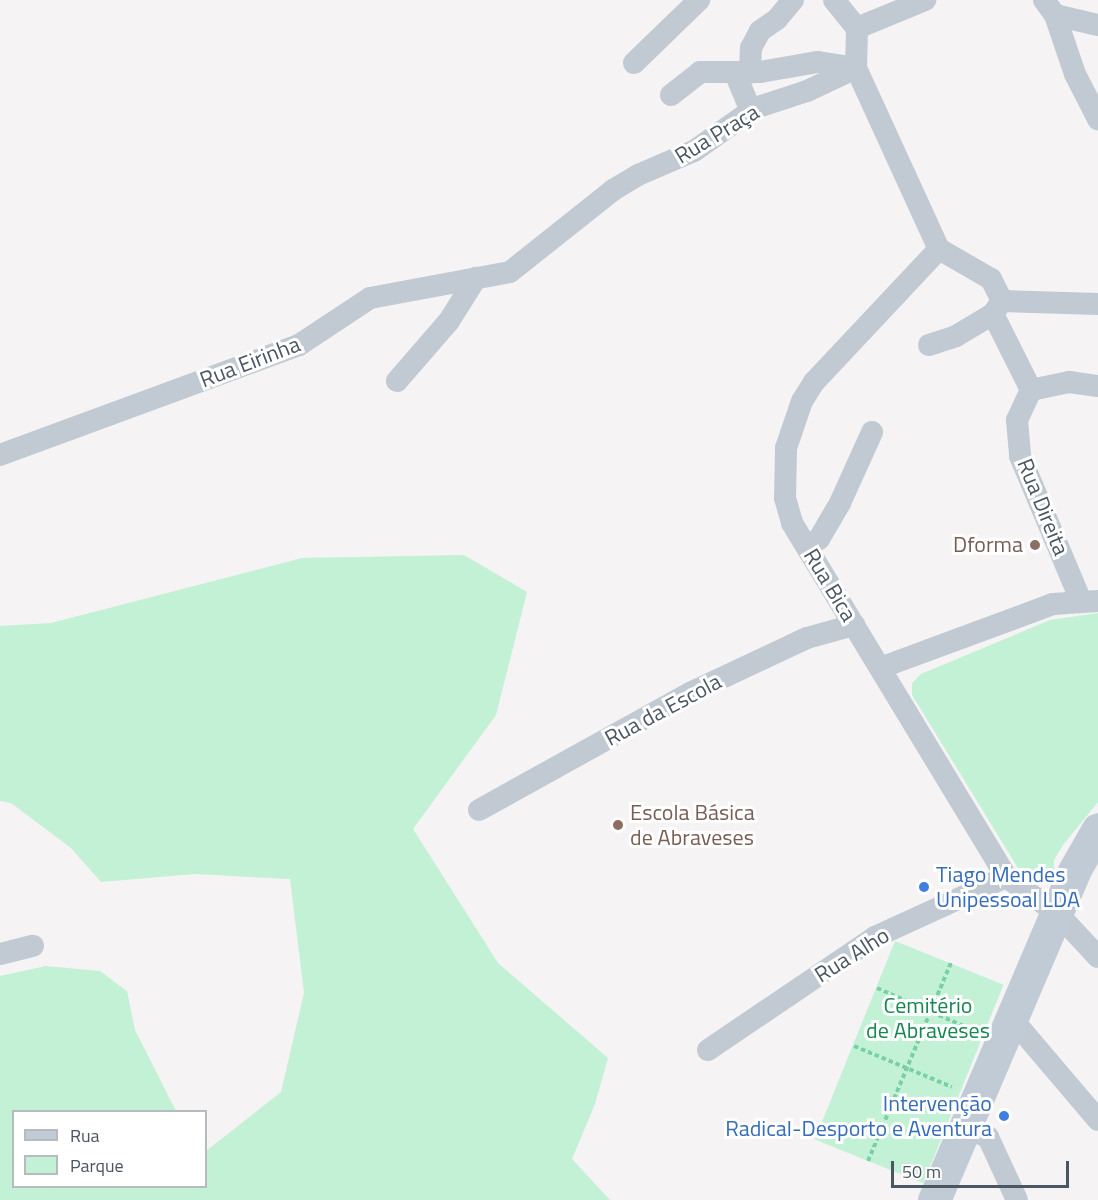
<!DOCTYPE html>
<html>
<head>
<meta charset="utf-8">
<style>
  body { margin:0 }
  #map { position:relative; width:1098px; height:1200px; overflow:hidden; background:#f5f3f3; font-family:"Titillium Web",sans-serif }
  div>[style] { position:absolute }
  .green>* { inset:0; background:#c3f1d5; transform-origin:0 0 }
  .path>* { height:4px; margin-top:-2px; transform-origin:0; background:repeating-linear-gradient(90deg,#7ad0a6 0 4.5px,transparent 0 7.5px) }
  .street>* { height:22px; margin:-11px; padding:0 11px; transform-origin:11px; border-radius:11px; background:#c1cad2 }
  .secondary>* { height:33px; margin:-16.5px; padding:0 16.5px; transform-origin:16.5px; border-radius:16.5px; background:#c1cbd6 }
  .dots>* { width:16px; height:16px; translate:-50% -50%; box-sizing:border-box; border:3px solid #fff; border-radius:50% }
  span { translate:-50% -50%; white-space:nowrap; text-align:center; line-height:1.15; -webkit-text-stroke:6px #fff; paint-order:stroke }
  .street-label { font-size:22px; color:#4a5661 }
  .education-label { font-size:22px; color:#785e54 }
  .right { translate:-100% -50%; text-align:right }
  .left { translate:0 -50%; text-align:left }
  .shop-label { font-size:22px; color:#366cbe }
  .park-label { font-size:22px; color:#17864f }
  .legend { position:absolute; left:12px; top:1110px; width:195px; height:78px; box-sizing:border-box; background:#fff; border:2px solid #b7bbc0; margin:0; padding:8px 10px; list-style:none; font-size:18px; color:#4a5661 }
  .legend li { display:flex; align-items:center; gap:12px; height:30px }
  .legend b { width:30px; border:2px solid #b7bbc0 }
  .scale { position:absolute; left:891px; top:1161px; width:178px; height:27px; box-sizing:border-box; border:3px solid #4a5661; border-top:0; padding-left:8px; font-size:18px; line-height:21px; white-space:nowrap; color:#4a5661; -webkit-text-stroke:4px #fff; paint-order:stroke }
</style>
</head>
<body>
<div id="map">
  <div class="green">
    <i style="clip-path:polygon(464px 555px,527px 592px,496px 715px,413px 829px,498px 963px,608px 1058px,595px 1104px,572px 1159px,610px 1200px,0 1200px,0 976px,46px 966px,100px 971px,127px 991px,135px 1030px,176px 1111px,14px 1112px,14px 1186px,206px 1186px,206px 1151px,281px 1092px,304px 993px,290px 879px,194px 874px,101px 882px,71px 848px,11px 803px,0 801px,0 626px,51px 623px,302px 558px)"></i>
    <i style="clip-path:polygon(1098px 613px,1098px 802px,1063px 845px,1054px 860px,1054px 872px,1040px 878px,1027px 874px,1018px 868px,912px 695px,912px 683px,921px 674px,1050px 620px)"></i>
    <i style="left:895px;top:941px;width:117px;height:214px;rotate:22deg"></i>
  </div>
  <div class="path">
    <i style="left:877px;top:988px;width:107px;rotate:23.7deg"></i>
    <i style="left:854px;top:1046px;width:106px;rotate:22.7deg"></i>
    <i style="left:868px;top:1161px;width:215px;rotate:-67.3deg"></i>
  </div>
  <div class="street">
    <i style="left:834px;top:0;width:36px;rotate:51deg"></i>
    <i style="left:1044px;top:0;width:19px;rotate:54deg"></i>
    <i style="left:1055px;top:15px;width:44px;rotate:13.1deg"></i>
    <i style="left:1055px;top:15px;width:62px;rotate:71.3deg"></i>
    <i style="left:1075px;top:74px;width:51px;rotate:62.9deg"></i>
    <i style="left:857px;top:28px;width:40px;rotate:91.4deg"></i>
    <i style="left:856px;top:68px;width:199px;rotate:65.4deg"></i>
    <i style="left:857px;top:28px;width:74px;rotate:-22.4deg"></i>
    <i style="left:634px;top:63px;width:91px;rotate:-44.1deg"></i>
    <i style="left:735px;top:73px;width:41px;rotate:67.2deg"></i>
    <i style="left:750px;top:73px;width:25px;rotate:-88deg"></i>
    <i style="left:751px;top:48px;width:19px;rotate:-62deg"></i>
    <i style="left:760px;top:31px;width:21px;rotate:-35deg"></i>
    <i style="left:777px;top:19px;width:25px;rotate:-50deg"></i>
    <i style="left:671px;top:95px;width:37px;rotate:-38deg"></i>
    <i style="left:700px;top:72px;width:60px"></i>
    <i style="left:760px;top:72px;width:59px;rotate:-9.8deg"></i>
    <i style="left:818px;top:62px;width:38px;rotate:9deg"></i>
    <i style="left:939px;top:249px;width:183px;rotate:133.2deg"></i>
    <i style="left:814px;top:382px;width:22px;rotate:122deg"></i>
    <i style="left:802px;top:401px;width:50px;rotate:108.8deg"></i>
    <i style="left:786px;top:448px;width:50px;rotate:91.1deg"></i>
    <i style="left:785px;top:498px;width:26px;rotate:74deg"></i>
    <i style="left:792px;top:523px;width:414px;rotate:58.8deg"></i>
    <i style="left:1006px;top:877px;width:62px;rotate:35.2deg"></i>
    <i style="left:1057px;top:913px;width:60px;rotate:47deg"></i>
    <i style="left:939px;top:249px;width:60px;rotate:30deg"></i>
    <i style="left:991px;top:279px;width:25px;rotate:63deg"></i>
    <i style="left:1002px;top:301px;width:96px;rotate:1.8deg"></i>
    <i style="left:993px;top:314px;width:85px;rotate:63.4deg"></i>
    <i style="left:1031px;top:390px;width:33px;rotate:115deg"></i>
    <i style="left:1017px;top:420px;width:36px;rotate:85deg"></i>
    <i style="left:1020px;top:456px;width:157px;rotate:67.2deg"></i>
    <i style="left:929px;top:345px;width:28px;rotate:-18deg"></i>
    <i style="left:956px;top:336px;width:43px;rotate:-30.7deg"></i>
    <i style="left:993px;top:314px;width:14px;rotate:-56deg"></i>
    <i style="left:397px;top:381px;width:79px;rotate:-49.1deg"></i>
    <i style="left:449px;top:321px;width:51px;rotate:-57.9deg"></i>
    <i style="left:1031px;top:390px;width:39px;rotate:-12deg"></i>
    <i style="left:1069px;top:382px;width:29px;rotate:8deg"></i>
    <i style="left:0;top:455px;width:319px;rotate:-20.2deg"></i>
    <i style="left:299px;top:345px;width:85px;rotate:-33.5deg"></i>
    <i style="left:370px;top:298px;width:142px;rotate:-10.5deg"></i>
    <i style="left:510px;top:272px;width:132px;rotate:-38.5deg"></i>
    <i style="left:613px;top:190px;width:29px;rotate:-31deg"></i>
    <i style="left:638px;top:175px;width:61px;rotate:-23.2deg"></i>
    <i style="left:694px;top:151px;width:75px;rotate:-35.2deg"></i>
    <i style="left:755px;top:108px;width:55px;rotate:-18.1deg"></i>
    <i style="left:807px;top:91px;width:54px;rotate:-25.1deg"></i>
    <i style="left:807px;top:547px;width:14px;rotate:-34deg"></i>
    <i style="left:819px;top:539px;width:42px;rotate:-59.7deg"></i>
    <i style="left:840px;top:503px;width:78px;rotate:-65.7deg"></i>
    <i style="left:880px;top:668px;width:184px;rotate:-20.3deg"></i>
    <i style="left:1053px;top:604px;width:45px;rotate:-3.8deg"></i>
    <i style="left:479px;top:810px;width:241px;rotate:-29deg"></i>
    <i style="left:690px;top:693px;width:129px;rotate:-25.2deg"></i>
    <i style="left:807px;top:638px;width:49px;rotate:-15.5deg"></i>
    <i style="left:0;top:954px;width:34px;rotate:-14deg"></i>
    <i style="left:1013px;top:1020px;width:131px;rotate:49.6deg"></i>
    <i style="left:708px;top:1050px;width:202px;rotate:-34.1deg"></i>
    <i style="left:875px;top:937px;width:144px;rotate:-24.6deg"></i>
    <i style="left:966px;top:1128px;width:24px;rotate:22deg"></i>
    <i style="left:988px;top:1137px;width:69px;rotate:65.3deg"></i>
  </div>
  <div class="secondary">
    <i style="left:934px;top:1200px;width:358px;rotate:-66.9deg"></i>
    <i style="left:1074px;top:871px;width:48px;rotate:-60.3deg"></i>
  </div>
  <div class="dots">
    <i style="left:1035px;top:545px;background:#8d6e63"></i>
    <i style="left:618px;top:825px;background:#8d6e63"></i>
    <i style="left:924px;top:887px;background:#3f7fe0"></i>
    <i style="left:1004px;top:1116px;background:#3f7fe0"></i>
  </div>
  <div class="street-label">
    <span style="left:717px;top:134px;rotate:-31deg">Rua Praça</span>
    <span style="left:250px;top:362px;rotate:-21deg">Rua Eirinha</span>
    <span style="left:1043px;top:507px;rotate:68deg">Rua Direita</span>
    <span style="left:830px;top:585px;rotate:59deg">Rua Bica</span>
    <span style="left:663px;top:710px;rotate:-28deg">Rua da Escola</span>
    <span style="left:852px;top:955px;rotate:-32deg">Rua Alho</span>
  </div>
  <div class="education-label">
    <span class="right" style="left:1023px;top:545px">Dforma</span>
    <span class="left" style="left:630px;top:825px">Escola Básica<br>de Abraveses</span>
  </div>
  <div class="shop-label">
    <span class="left" style="left:936px;top:887px">Tiago Mendes<br>Unipessoal LDA</span>
    <span class="right" style="left:992px;top:1116px">Intervenção<br>Radical-Desporto e Aventura</span>
  </div>
  <div class="park-label">
    <span style="left:928px;top:1018px">Cemitério<br>de Abraveses</span>
  </div>
  <ul class="legend">
  <li><b style="height:8px;background:#c1cbd6"></b>Rua</li>
  <li><b style="height:16px;background:#c3f1d5"></b>Parque</li>
  </ul>
  <div class="scale">50 m</div>
</div>
</body>
</html>
